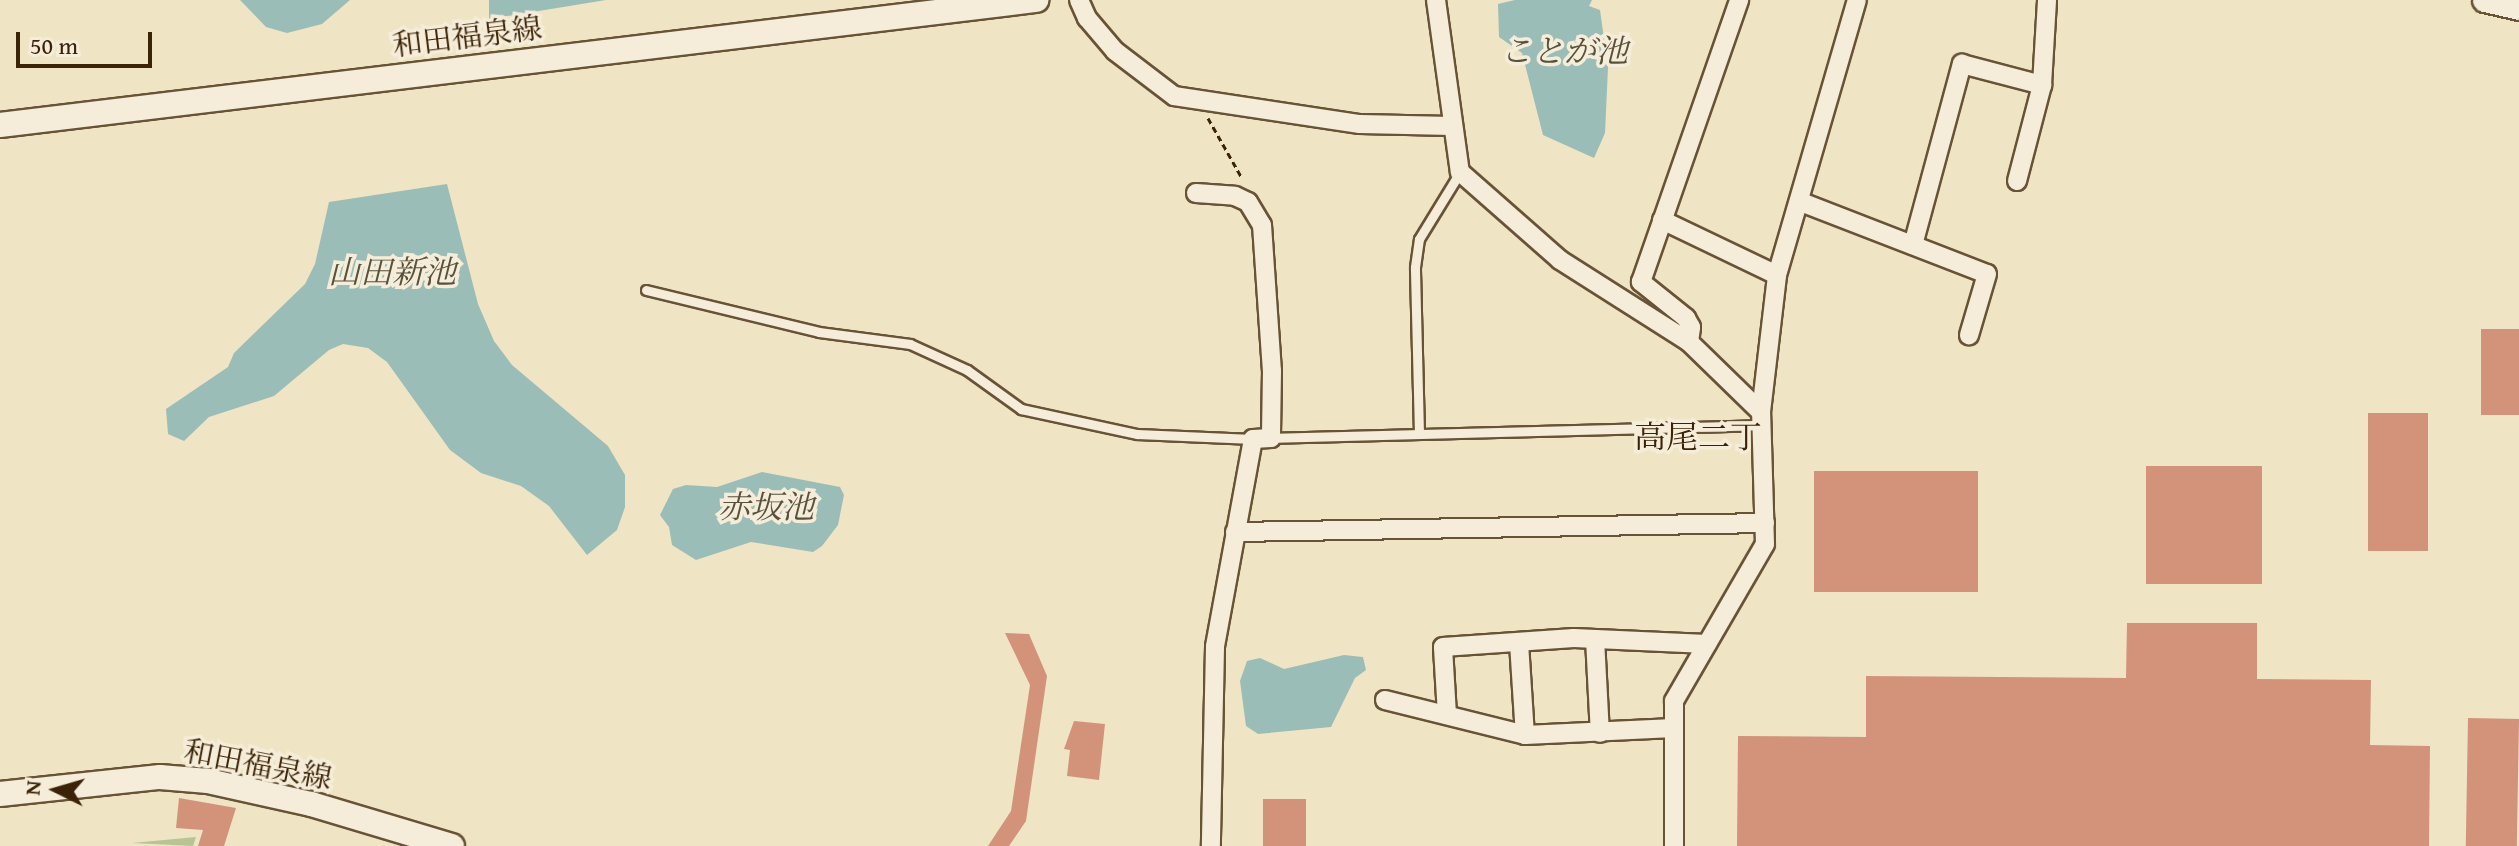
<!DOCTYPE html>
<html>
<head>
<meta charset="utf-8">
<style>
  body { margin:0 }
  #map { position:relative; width:2519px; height:846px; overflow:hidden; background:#efe4c4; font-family:"Gentium Book Plus","Noto Serif JP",serif }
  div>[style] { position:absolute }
  .green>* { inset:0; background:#b9c495 }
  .water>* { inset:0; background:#9abeb7 }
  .building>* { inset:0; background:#d2937a; transform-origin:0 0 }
  .path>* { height:3px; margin-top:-1.5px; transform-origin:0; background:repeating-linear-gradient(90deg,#3b2307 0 6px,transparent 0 10px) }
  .roads { filter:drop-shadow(2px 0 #685336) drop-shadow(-2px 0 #685336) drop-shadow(0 2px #685336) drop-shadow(0 -2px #685336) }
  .service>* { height:9px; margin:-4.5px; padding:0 4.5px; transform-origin:4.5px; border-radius:4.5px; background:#f5edd9 }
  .minor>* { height:18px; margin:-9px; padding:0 9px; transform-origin:9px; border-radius:9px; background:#f5edd9 }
  .secondary>* { height:24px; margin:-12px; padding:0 12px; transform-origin:12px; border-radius:12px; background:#f5edd9 }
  span { translate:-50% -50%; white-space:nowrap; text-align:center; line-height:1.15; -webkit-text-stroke:7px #f5edd9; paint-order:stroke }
  .street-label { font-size:30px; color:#3b2307 }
  .water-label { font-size:32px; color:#58523c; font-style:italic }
  .neighbourhood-label { font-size:32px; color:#3b2307 }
  .north { position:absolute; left:16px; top:750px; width:80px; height:80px; -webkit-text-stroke:6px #f5edd9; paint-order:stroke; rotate:275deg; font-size:22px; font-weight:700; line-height:32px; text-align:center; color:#3b2307 }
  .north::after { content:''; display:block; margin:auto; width:28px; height:36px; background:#3b2307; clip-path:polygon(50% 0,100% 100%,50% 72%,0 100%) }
  .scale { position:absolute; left:16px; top:32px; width:136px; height:36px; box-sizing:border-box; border:4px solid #3b2307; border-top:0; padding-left:10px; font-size:24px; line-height:28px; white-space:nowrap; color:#3b2307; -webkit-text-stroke:6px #f5edd9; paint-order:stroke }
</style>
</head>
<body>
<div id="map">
  <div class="green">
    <i style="clip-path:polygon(196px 837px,193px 846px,132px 843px)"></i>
  </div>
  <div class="water">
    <i style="clip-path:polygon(240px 0,350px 0,322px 24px,287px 33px,266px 27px)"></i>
    <i style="clip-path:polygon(489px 0,606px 0,489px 19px)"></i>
    <i style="clip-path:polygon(1515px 0,1592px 0,1589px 6px,1600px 10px,1608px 68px,1605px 133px,1594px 158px,1543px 135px,1522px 53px,1499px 37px,1498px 4px)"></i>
    <i style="clip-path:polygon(447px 184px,478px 304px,494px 341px,512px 365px,608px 446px,625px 475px,625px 507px,617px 530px,587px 555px,549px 506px,521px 486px,481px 473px,450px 450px,387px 362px,368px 348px,343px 344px,329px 350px,274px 396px,209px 417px,184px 441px,168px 434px,166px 409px,228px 367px,234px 353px,305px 284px,315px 264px,329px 202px)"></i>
    <i style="clip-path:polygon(762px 472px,840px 487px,844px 495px,838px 525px,822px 546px,813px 552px,751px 542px,696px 560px,672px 545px,669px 527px,660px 515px,673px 489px,686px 485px,717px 487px)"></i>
    <i style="clip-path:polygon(1344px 655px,1363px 657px,1366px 670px,1355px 678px,1331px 727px,1258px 734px,1246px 726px,1240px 681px,1247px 661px,1260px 658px,1284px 669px)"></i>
  </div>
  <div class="building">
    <i style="left:2481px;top:329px;width:38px;height:86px"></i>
    <i style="left:2428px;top:413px;width:138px;height:60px;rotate:90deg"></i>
    <i style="left:2146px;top:466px;width:116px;height:118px"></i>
    <i style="left:1814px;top:471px;width:164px;height:121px"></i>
    <i style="clip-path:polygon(2127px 623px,2257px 623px,2257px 679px,2371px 680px,2370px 745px,2430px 746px,2429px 846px,1737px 846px,1738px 736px,1866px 737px,1866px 676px,2126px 678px)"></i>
    <i style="clip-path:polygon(1005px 633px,1029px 634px,1047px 676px,1026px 821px,1009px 846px,988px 846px,1011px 811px,1030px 685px)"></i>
    <i style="left:2468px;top:718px;width:51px;height:128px;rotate:1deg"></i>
    <i style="clip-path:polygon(1074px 721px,1105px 724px,1099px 780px,1067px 776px,1070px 750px,1064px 749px)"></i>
    <i style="clip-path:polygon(179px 798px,236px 808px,224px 846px,198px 846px,203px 830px,176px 828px)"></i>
    <i style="left:1263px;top:799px;width:43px;height:47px"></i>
  </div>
  <div class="path">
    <i style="left:1208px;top:118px;width:69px;rotate:60.5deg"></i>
  </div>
  <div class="roads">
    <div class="service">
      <i style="left:646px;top:290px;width:178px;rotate:13.6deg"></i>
      <i style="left:819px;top:332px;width:92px;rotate:7.5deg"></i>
      <i style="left:910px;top:344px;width:63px;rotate:24.5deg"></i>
      <i style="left:967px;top:370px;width:67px;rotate:35.8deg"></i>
      <i style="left:1021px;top:409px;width:119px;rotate:12.2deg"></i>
      <i style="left:1137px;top:434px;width:116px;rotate:2.5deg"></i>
      <i style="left:1419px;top:434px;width:167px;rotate:-91.4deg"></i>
      <i style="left:1415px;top:267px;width:28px;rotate:-82deg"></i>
      <i style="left:1419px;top:239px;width:79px;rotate:-58.5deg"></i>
      <i style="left:1271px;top:438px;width:493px;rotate:-1.5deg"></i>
    </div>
    <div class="minor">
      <i style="left:1079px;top:0;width:20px;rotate:66deg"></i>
      <i style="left:1087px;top:18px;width:43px;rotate:49.7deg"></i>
      <i style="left:1115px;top:51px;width:74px;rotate:37.3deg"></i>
      <i style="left:1174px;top:96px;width:188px;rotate:8.6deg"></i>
      <i style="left:1360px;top:124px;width:92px;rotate:1.2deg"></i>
      <i style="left:1436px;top:0;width:174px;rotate:82.1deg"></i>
      <i style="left:1460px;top:172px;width:133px;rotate:41.3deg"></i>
      <i style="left:1560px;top:260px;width:153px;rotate:32.4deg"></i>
      <i style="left:1689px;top:342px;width:100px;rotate:44.2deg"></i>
      <i style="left:2017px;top:181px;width:99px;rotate:-75.4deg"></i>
      <i style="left:2042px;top:85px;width:85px;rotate:-86.6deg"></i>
      <i style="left:1196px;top:193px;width:39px;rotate:4deg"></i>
      <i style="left:1235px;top:196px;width:14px;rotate:25deg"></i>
      <i style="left:1248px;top:202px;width:27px;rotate:59deg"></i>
      <i style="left:1262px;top:225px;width:146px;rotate:86.1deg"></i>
      <i style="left:1272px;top:371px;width:67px;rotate:90.9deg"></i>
      <i style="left:1271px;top:438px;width:18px;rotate:177deg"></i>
      <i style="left:1253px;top:439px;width:211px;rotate:100.4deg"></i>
      <i style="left:1215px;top:647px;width:199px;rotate:91.2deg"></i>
      <i style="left:1801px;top:202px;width:199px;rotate:21.2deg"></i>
      <i style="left:1987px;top:274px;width:64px;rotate:106.4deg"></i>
      <i style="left:1662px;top:220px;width:127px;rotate:25.6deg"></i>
      <i style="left:1913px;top:245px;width:188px;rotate:-74.9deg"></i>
      <i style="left:1962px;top:64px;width:83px;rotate:14.7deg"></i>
      <i style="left:1689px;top:342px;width:15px;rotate:-82deg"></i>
      <i style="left:1691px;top:327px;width:10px;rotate:-119deg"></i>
      <i style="left:1686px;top:318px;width:58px;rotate:-141.3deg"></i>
      <i style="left:1641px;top:282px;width:299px;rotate:-70.8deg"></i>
      <i style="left:1235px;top:532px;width:530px;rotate:-0.97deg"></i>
      <i style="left:1595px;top:639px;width:94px;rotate:87deg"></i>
      <i style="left:1519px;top:643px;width:92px;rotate:86.3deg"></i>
      <i style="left:1385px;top:700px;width:144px;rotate:14deg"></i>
      <i style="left:1525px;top:735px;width:149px;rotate:-2.7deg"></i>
      <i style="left:1447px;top:715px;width:68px;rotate:-93.4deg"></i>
      <i style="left:1443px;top:647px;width:131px;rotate:-3.9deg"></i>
      <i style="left:1574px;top:638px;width:133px;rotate:2.6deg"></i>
      <i style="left:1674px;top:846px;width:145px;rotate:-90deg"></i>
      <i style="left:1674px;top:701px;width:181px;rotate:-59.9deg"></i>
      <i style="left:1765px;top:544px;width:132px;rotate:-91.7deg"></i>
      <i style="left:1761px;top:412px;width:138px;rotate:-83.3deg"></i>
      <i style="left:1777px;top:275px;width:286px;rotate:-73.8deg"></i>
    </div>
    <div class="secondary">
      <i style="left:2485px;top:0;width:35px;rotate:13deg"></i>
      <i style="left:0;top:125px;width:1044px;rotate:-6.88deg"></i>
      <i style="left:0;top:794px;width:161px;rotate:-6.1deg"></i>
      <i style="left:160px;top:777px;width:48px;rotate:4.8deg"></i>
      <i style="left:208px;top:781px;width:106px;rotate:12.6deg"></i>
      <i style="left:311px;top:804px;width:147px;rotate:16.6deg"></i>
    </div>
  </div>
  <div class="street-label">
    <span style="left:467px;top:36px;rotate:-7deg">和田福泉線</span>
    <span style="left:258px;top:764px;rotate:11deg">和田福泉線</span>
  </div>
  <div class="water-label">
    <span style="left:1564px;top:51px">ことが池</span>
    <span style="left:392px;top:272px">山田新池</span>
    <span style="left:766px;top:507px">赤坂池</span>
  </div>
  <div class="neighbourhood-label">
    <span style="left:1698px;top:437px">高尾二丁</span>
  </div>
  <div class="north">N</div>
  <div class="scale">50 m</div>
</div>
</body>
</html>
